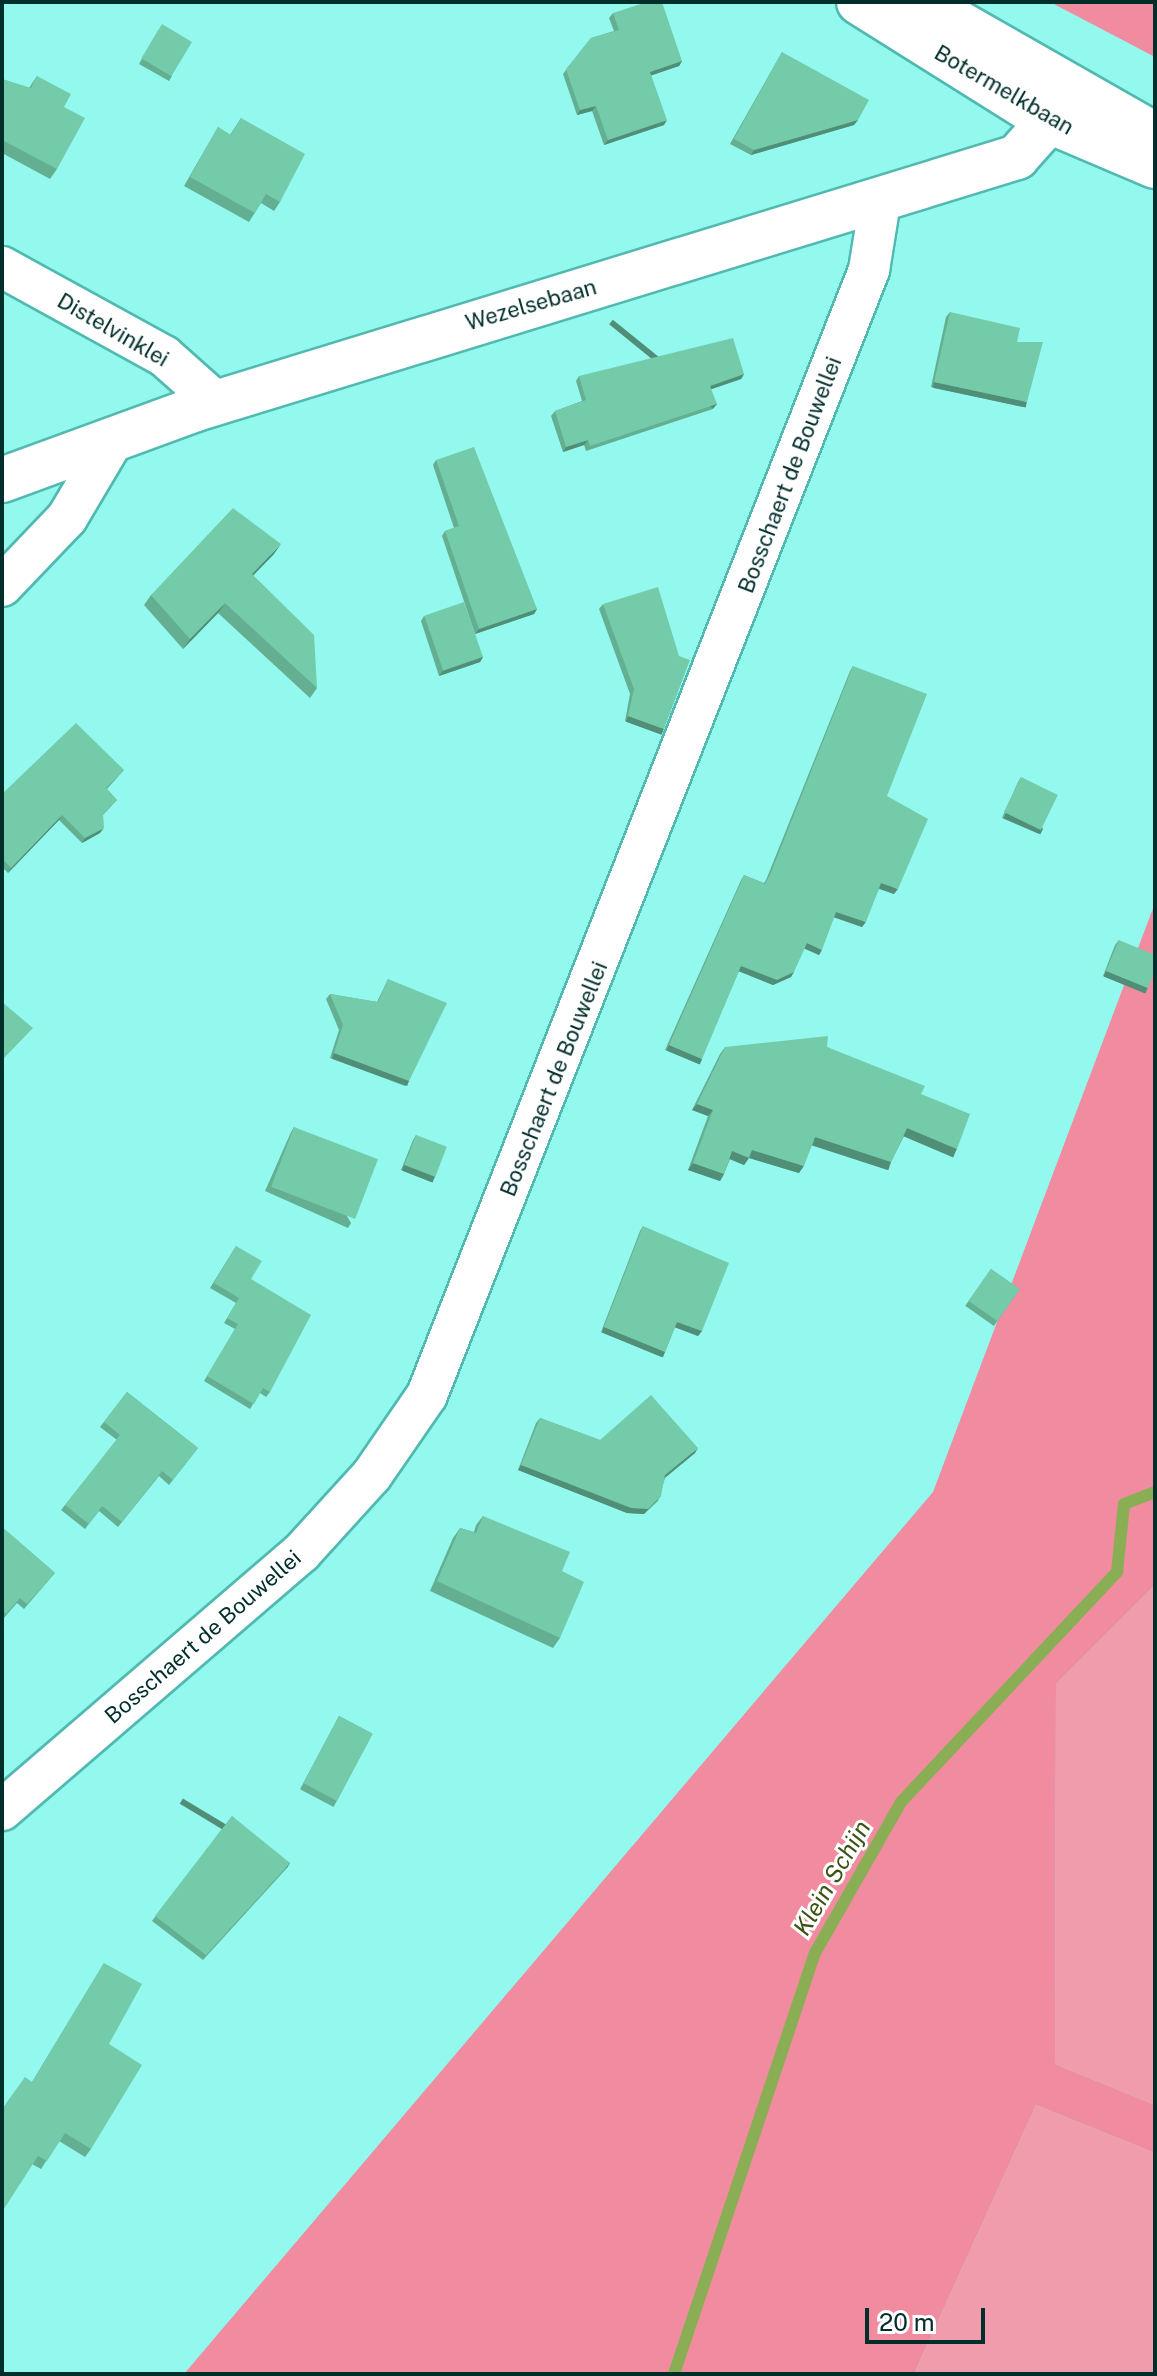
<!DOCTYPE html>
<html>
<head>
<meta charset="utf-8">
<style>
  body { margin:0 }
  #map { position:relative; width:1157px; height:2376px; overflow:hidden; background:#93f9ef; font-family:"Public Sans",sans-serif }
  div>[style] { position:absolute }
  .green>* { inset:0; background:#f19cac }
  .forest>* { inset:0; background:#f18b9f }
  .stream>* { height:12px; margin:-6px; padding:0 6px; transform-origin:6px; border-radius:6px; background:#8aae53 }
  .roads { filter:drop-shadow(2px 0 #51b9b0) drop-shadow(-2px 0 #51b9b0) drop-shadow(0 2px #51b9b0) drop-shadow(0 -2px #51b9b0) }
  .minor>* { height:40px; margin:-20px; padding:0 20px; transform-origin:20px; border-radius:20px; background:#fff }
  .tertiary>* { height:44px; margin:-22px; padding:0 22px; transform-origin:22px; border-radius:22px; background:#fff }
  .secondary>* { height:44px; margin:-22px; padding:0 22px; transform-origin:22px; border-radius:22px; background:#fff }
  .wall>* { inset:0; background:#64af92; transform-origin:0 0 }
  .shaded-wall>* { inset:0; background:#518e77; transform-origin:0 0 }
  .building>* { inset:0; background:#74cbaa; transform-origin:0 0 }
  span { translate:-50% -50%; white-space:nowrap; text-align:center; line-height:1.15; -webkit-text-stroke:6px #fff; paint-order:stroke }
  .street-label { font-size:22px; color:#002e2b }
  .water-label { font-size:24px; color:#3c5413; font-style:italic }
  .frame { position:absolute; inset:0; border:4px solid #002e2b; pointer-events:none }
  .scale { position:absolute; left:865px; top:2308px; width:120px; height:36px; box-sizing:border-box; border:4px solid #002e2b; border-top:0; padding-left:10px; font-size:24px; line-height:28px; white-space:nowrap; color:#002e2b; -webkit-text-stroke:6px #fff; paint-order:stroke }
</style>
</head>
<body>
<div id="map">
  <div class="green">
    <i style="clip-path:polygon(1155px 1585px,1155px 2105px,1055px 2064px,1056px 1684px)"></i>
    <i style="clip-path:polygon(1036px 2105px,1155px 2153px,1155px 2374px,914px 2374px)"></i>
  </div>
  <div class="forest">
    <i style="clip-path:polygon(1050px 2px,1155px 2px,1155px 57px)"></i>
    <i style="clip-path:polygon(1155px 903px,1155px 1585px,1056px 1684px,1055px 2064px,1155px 2105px,1155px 2153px,1036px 2105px,914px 2374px,184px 2374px,933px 1492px)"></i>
  </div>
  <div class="stream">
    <i style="left:674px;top:2374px;width:444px;rotate:-71.5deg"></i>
    <i style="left:815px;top:1953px;width:174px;rotate:-60.3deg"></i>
    <i style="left:901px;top:1802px;width:316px;rotate:-46.8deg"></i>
    <i style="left:1117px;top:1572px;width:68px;rotate:-84.1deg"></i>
    <i style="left:1124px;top:1504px;width:33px;rotate:-21deg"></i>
  </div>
  <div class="roads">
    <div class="minor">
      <i style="left:2px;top:267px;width:185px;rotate:28.8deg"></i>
      <i style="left:164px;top:356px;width:71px;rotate:41.6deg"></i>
      <i style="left:2px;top:586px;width:94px;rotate:-46.3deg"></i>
      <i style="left:67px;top:518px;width:92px;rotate:-59.3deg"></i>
      <i style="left:2px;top:1810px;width:394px;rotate:-40.7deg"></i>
      <i style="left:301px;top:1553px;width:105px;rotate:-47.7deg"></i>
      <i style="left:372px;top:1475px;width:97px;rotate:-55.5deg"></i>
      <i style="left:427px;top:1395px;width:1209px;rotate:-68.55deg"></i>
      <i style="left:869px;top:270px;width:69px;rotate:-80.8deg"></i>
    </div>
    <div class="tertiary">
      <i style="left:2px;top:480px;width:207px;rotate:-20.1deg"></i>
      <i style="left:196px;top:409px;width:859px;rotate:-17.06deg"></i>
      <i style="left:1017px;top:157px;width:48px;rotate:-48.4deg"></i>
    </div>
    <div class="secondary">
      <i style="left:859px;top:2px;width:224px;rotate:32.1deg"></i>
      <i style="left:1049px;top:121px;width:115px;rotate:23deg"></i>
      <i style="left:922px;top:2px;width:268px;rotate:29.7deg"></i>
    </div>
  </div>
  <div class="wall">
    <i style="clip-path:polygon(613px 13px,682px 61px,679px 66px,651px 75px,664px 125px,604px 145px,592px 111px,577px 115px,563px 74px,591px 38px,614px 31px,609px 18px)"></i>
    <i style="clip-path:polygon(159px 29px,172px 76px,169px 81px,139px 64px)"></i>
    <i style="clip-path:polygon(782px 52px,858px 120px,854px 125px,751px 155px,730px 144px)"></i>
    <i style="clip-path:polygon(37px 76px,64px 107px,57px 169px,50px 179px,2px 153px,2px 79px,29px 88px)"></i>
    <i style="clip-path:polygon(241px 118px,280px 202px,274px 211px,261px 203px,249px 222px,184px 186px,218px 127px,230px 135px)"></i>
    <i style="clip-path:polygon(950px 312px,1017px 342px,1023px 407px,931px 387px,946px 317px)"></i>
    <i style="clip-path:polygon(744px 374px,741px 379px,711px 389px,713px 409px,586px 451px,584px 445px,563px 452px,551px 416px,555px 411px,582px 401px,576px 381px,579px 376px)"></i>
    <i style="clip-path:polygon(436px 460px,537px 609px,534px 614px,475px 634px,442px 536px,445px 531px,454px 528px,433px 465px)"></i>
    <i style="clip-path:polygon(274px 554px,253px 575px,317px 688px,310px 698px,218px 613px,183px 649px,144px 605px,151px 595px)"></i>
    <i style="clip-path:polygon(603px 604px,664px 729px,660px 734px,625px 721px,630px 694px,599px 609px)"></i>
    <i style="clip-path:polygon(424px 616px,483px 657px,480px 662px,439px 676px,421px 621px)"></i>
    <i style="clip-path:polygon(853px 666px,887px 796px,894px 894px,879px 889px,862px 927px,834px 917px,819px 955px,804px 948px,791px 977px,773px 985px,739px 971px,699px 1064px,665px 1050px,741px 880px,744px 875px,764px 883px,766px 880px,850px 671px)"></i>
    <i style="clip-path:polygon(124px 770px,107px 789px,117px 800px,103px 815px,100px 833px,82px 843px,59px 820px,8px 873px,2px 867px,2px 794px)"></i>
    <i style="clip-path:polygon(1021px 777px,1043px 829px,1039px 834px,1002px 818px,1018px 782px)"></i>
    <i style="clip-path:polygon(1119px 940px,1144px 993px,1103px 976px,1115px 945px)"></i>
    <i style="clip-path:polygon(388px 979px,409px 1081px,405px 1086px,330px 1058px,339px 1030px,326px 999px,330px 994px,377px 1002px)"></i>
    <i style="clip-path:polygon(725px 1047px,827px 1047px,921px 1094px,957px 1149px,952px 1156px,904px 1136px,891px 1162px,886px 1169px,812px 1145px,799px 1173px,749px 1158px,744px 1165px,730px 1159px,724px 1174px,720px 1181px,688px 1170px,708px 1116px,692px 1110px,720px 1054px)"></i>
    <i style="clip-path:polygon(294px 1127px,351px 1223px,348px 1228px,265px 1191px,291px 1132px)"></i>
    <i style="clip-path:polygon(416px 1135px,435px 1177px,431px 1182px,401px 1170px,413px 1140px)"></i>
    <i style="clip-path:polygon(643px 1226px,702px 1331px,698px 1336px,675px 1327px,665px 1352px,661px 1357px,601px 1332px,640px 1231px)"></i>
    <i style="clip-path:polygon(236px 1246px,251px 1279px,270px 1392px,266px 1397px,260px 1393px,250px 1409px,204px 1381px,235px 1329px,224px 1323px,236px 1303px,210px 1288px)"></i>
    <i style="left:991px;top:1269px;width:35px;height:45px;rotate:35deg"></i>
    <i style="clip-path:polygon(127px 1392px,198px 1448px,169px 1485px,159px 1476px,118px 1527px,99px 1511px,85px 1529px,61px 1510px,117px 1440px,100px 1427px)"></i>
    <i style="clip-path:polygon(540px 1418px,600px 1440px,695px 1453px,665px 1478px,658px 1501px,644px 1514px,627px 1513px,518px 1470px,536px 1423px)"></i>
    <i style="clip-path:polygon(483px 1516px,562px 1571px,560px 1638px,553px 1648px,430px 1591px,453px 1538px,460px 1528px,474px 1532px,476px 1525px)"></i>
    <i style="clip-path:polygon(2px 1527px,55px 1573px,24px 1609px,17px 1603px,3px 1619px)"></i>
    <i style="left:339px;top:1716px;width:38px;height:83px;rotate:28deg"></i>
    <i style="clip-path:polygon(232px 1816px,287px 1868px,203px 1960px,152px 1921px)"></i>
    <i style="clip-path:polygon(104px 1963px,109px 2044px,91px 2149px,85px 2157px,59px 2141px,41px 2169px,32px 2164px,32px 2082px)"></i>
  </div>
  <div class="shaded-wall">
    <i style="clip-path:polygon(682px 61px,679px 66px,647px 77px,650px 72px)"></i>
    <i style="clip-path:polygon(596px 106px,592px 111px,577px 115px,580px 110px)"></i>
    <i style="clip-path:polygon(667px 120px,664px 125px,604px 145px,608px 140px)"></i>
    <i style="clip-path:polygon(858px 120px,854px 125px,751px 155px,754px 150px)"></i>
    <i style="clip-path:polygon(744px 374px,741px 379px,706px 391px,710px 386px)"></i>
    <i style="left:934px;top:382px;width:95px;height:6px;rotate:12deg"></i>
    <i style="left:717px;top:404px;width:6px;height:134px;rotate:129deg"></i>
    <i style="clip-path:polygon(588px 440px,584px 445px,563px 452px,566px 447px)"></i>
    <i style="clip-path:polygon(281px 544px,274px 554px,245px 584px,252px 574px)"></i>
    <i style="clip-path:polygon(225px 603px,218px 613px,183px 649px,190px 639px)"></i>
    <i style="clip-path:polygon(537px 609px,534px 614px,475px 634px,479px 629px)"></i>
    <i style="clip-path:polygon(483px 657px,480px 662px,439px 676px,443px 671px)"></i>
    <i style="left:628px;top:716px;width:38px;height:6px;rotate:20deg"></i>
    <i style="left:1006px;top:813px;width:40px;height:6px;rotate:23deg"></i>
    <i style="clip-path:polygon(62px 815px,59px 820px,8px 873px,11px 868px)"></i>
    <i style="clip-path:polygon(104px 828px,100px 833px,82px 843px,85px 838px)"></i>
    <i style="clip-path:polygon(881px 883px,898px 889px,894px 894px,878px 888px)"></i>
    <i style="clip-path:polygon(836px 912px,866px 922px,862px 927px,833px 917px)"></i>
    <i style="clip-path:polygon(807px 943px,822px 950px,819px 955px,803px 948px)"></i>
    <i style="clip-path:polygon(741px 966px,794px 972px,791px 977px,773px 985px,738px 971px)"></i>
    <i style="left:1106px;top:971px;width:45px;height:6px;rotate:22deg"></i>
    <i style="left:669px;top:1045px;width:36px;height:6px;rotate:23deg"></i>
    <i style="left:334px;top:1053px;width:80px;height:6px;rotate:20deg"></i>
    <i style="clip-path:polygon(697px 1104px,713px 1110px,708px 1116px,692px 1110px)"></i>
    <i style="left:907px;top:1128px;width:54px;height:9px;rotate:23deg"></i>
    <i style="left:815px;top:1137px;width:80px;height:9px;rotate:18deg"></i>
    <i style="clip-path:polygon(752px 1150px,804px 1166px,799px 1173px,749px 1158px,744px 1165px,727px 1158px,732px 1151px)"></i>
    <i style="clip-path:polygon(693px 1163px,724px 1174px,720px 1181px,688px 1170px)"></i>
    <i style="left:404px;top:1165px;width:33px;height:6px;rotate:21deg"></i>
    <i style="clip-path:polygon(677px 1322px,702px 1331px,698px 1336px,674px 1327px)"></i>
    <i style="left:604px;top:1327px;width:66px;height:6px;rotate:22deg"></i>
    <i style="clip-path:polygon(698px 1448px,695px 1453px,662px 1480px,665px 1475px)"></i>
    <i style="clip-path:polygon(521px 1465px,661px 1496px,644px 1514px,627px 1513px,518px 1470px)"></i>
    <i style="left:290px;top:1863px;width:6px;height:125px;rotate:121deg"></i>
  </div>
  <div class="building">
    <i style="clip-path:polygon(647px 2px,662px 2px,682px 61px,650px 72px,667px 120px,608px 140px,596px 106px,580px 110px,566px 69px,591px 38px,619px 30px,613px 13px)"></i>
    <i style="left:162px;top:24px;width:35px;height:40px;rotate:31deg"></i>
    <i style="clip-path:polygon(782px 52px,869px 100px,858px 120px,754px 150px,734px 139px)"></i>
    <i style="clip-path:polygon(37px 76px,71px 94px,64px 107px,85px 118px,57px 169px,2px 140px,2px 79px,31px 88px)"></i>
    <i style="clip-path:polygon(241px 118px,305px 154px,280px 202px,266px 194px,255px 213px,190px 177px,218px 127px,231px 135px)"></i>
    <i style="clip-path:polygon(950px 312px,1020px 328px,1017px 342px,1043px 342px,1027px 402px,934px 382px)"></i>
    <i style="clip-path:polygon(733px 338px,744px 374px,710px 386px,717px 404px,590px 446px,588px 440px,566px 447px,555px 411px,586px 400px,579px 376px)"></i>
    <i style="clip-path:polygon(474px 447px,537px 609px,479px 629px,445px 531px,459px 526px,436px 460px)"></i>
    <i style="clip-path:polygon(233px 508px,281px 544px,252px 574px,314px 635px,317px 688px,225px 603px,190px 639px,151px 595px)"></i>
    <i style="clip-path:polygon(658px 587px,679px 656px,690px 660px,664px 729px,628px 716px,634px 689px,603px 604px)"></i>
    <i style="left:464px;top:602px;width:58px;height:42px;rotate:71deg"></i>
    <i style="clip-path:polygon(853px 666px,927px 694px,887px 796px,928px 819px,898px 889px,881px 883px,866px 922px,836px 912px,822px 950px,807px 943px,794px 972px,777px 980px,741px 966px,702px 1059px,669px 1045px,744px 875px,765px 884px,770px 875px)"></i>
    <i style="clip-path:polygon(76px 723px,124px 770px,106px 788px,117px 800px,103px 814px,104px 828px,85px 838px,62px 815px,11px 868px,2px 858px,2px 794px)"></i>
    <i style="left:1021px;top:777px;width:41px;height:39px;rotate:26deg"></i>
    <i style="clip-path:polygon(1119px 940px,1155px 955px,1155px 970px,1148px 988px,1106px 971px)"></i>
    <i style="clip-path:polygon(388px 979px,447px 1003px,409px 1081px,334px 1053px,343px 1025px,330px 994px,378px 1002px)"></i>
    <i style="clip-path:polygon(2px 1002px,33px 1028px,2px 1060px)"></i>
    <i style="clip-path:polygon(828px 1036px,827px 1047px,925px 1086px,921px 1094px,970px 1114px,957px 1149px,907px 1128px,891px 1162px,815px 1137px,804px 1166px,752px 1150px,749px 1158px,732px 1151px,724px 1174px,693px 1163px,713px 1110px,697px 1104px,725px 1047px)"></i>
    <i style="left:294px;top:1127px;width:90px;height:64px;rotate:21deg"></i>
    <i style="left:416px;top:1135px;width:33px;height:32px;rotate:21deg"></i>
    <i style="clip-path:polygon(643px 1226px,729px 1263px,702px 1331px,677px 1322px,665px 1352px,604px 1327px)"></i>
    <i style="clip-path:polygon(236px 1246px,262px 1261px,251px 1279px,311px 1315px,270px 1392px,263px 1388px,254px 1404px,207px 1376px,238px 1324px,227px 1318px,239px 1298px,214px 1283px)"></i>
    <i style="left:991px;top:1269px;width:35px;height:39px;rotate:35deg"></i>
    <i style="clip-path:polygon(127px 1392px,198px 1448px,173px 1480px,162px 1471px,122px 1522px,102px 1506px,89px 1524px,65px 1505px,120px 1435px,104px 1422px)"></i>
    <i style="clip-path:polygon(651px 1395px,698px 1448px,665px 1475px,661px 1496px,648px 1509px,631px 1508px,521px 1465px,540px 1418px,600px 1440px)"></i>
    <i style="clip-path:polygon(483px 1516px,570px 1552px,562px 1571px,584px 1582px,560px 1638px,437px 1581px,460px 1528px,476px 1533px)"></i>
    <i style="clip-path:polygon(2px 1527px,55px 1573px,27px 1604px,20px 1598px,6px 1614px,2px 1610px)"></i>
    <i style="left:339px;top:1716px;width:38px;height:76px;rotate:28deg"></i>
    <i style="clip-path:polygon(232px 1816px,290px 1863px,206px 1955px,155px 1916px)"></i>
    <i style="clip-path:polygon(104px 1963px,142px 1984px,109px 2044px,142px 2065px,91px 2149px,65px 2133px,47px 2161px,38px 2156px,2px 2212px,2px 2109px,25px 2077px,32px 2082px)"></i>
  </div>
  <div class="street-label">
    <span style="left:1004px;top:90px;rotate:30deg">Botermelkbaan</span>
    <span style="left:531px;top:305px;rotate:-16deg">Wezelsebaan</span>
    <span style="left:113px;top:330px;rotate:30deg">Distelvinklei</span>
    <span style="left:790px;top:475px;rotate:-69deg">Bosschaert de Bouwellei</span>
    <span style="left:554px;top:1079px;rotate:-68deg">Bosschaert de Bouwellei</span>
    <span style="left:203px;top:1637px;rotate:-41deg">Bosschaert de Bouwellei</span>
  </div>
  <div class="water-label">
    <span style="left:832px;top:1878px;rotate:-60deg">Klein Schijn</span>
  </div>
  <div class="frame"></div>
  <div class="scale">20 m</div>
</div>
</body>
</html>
